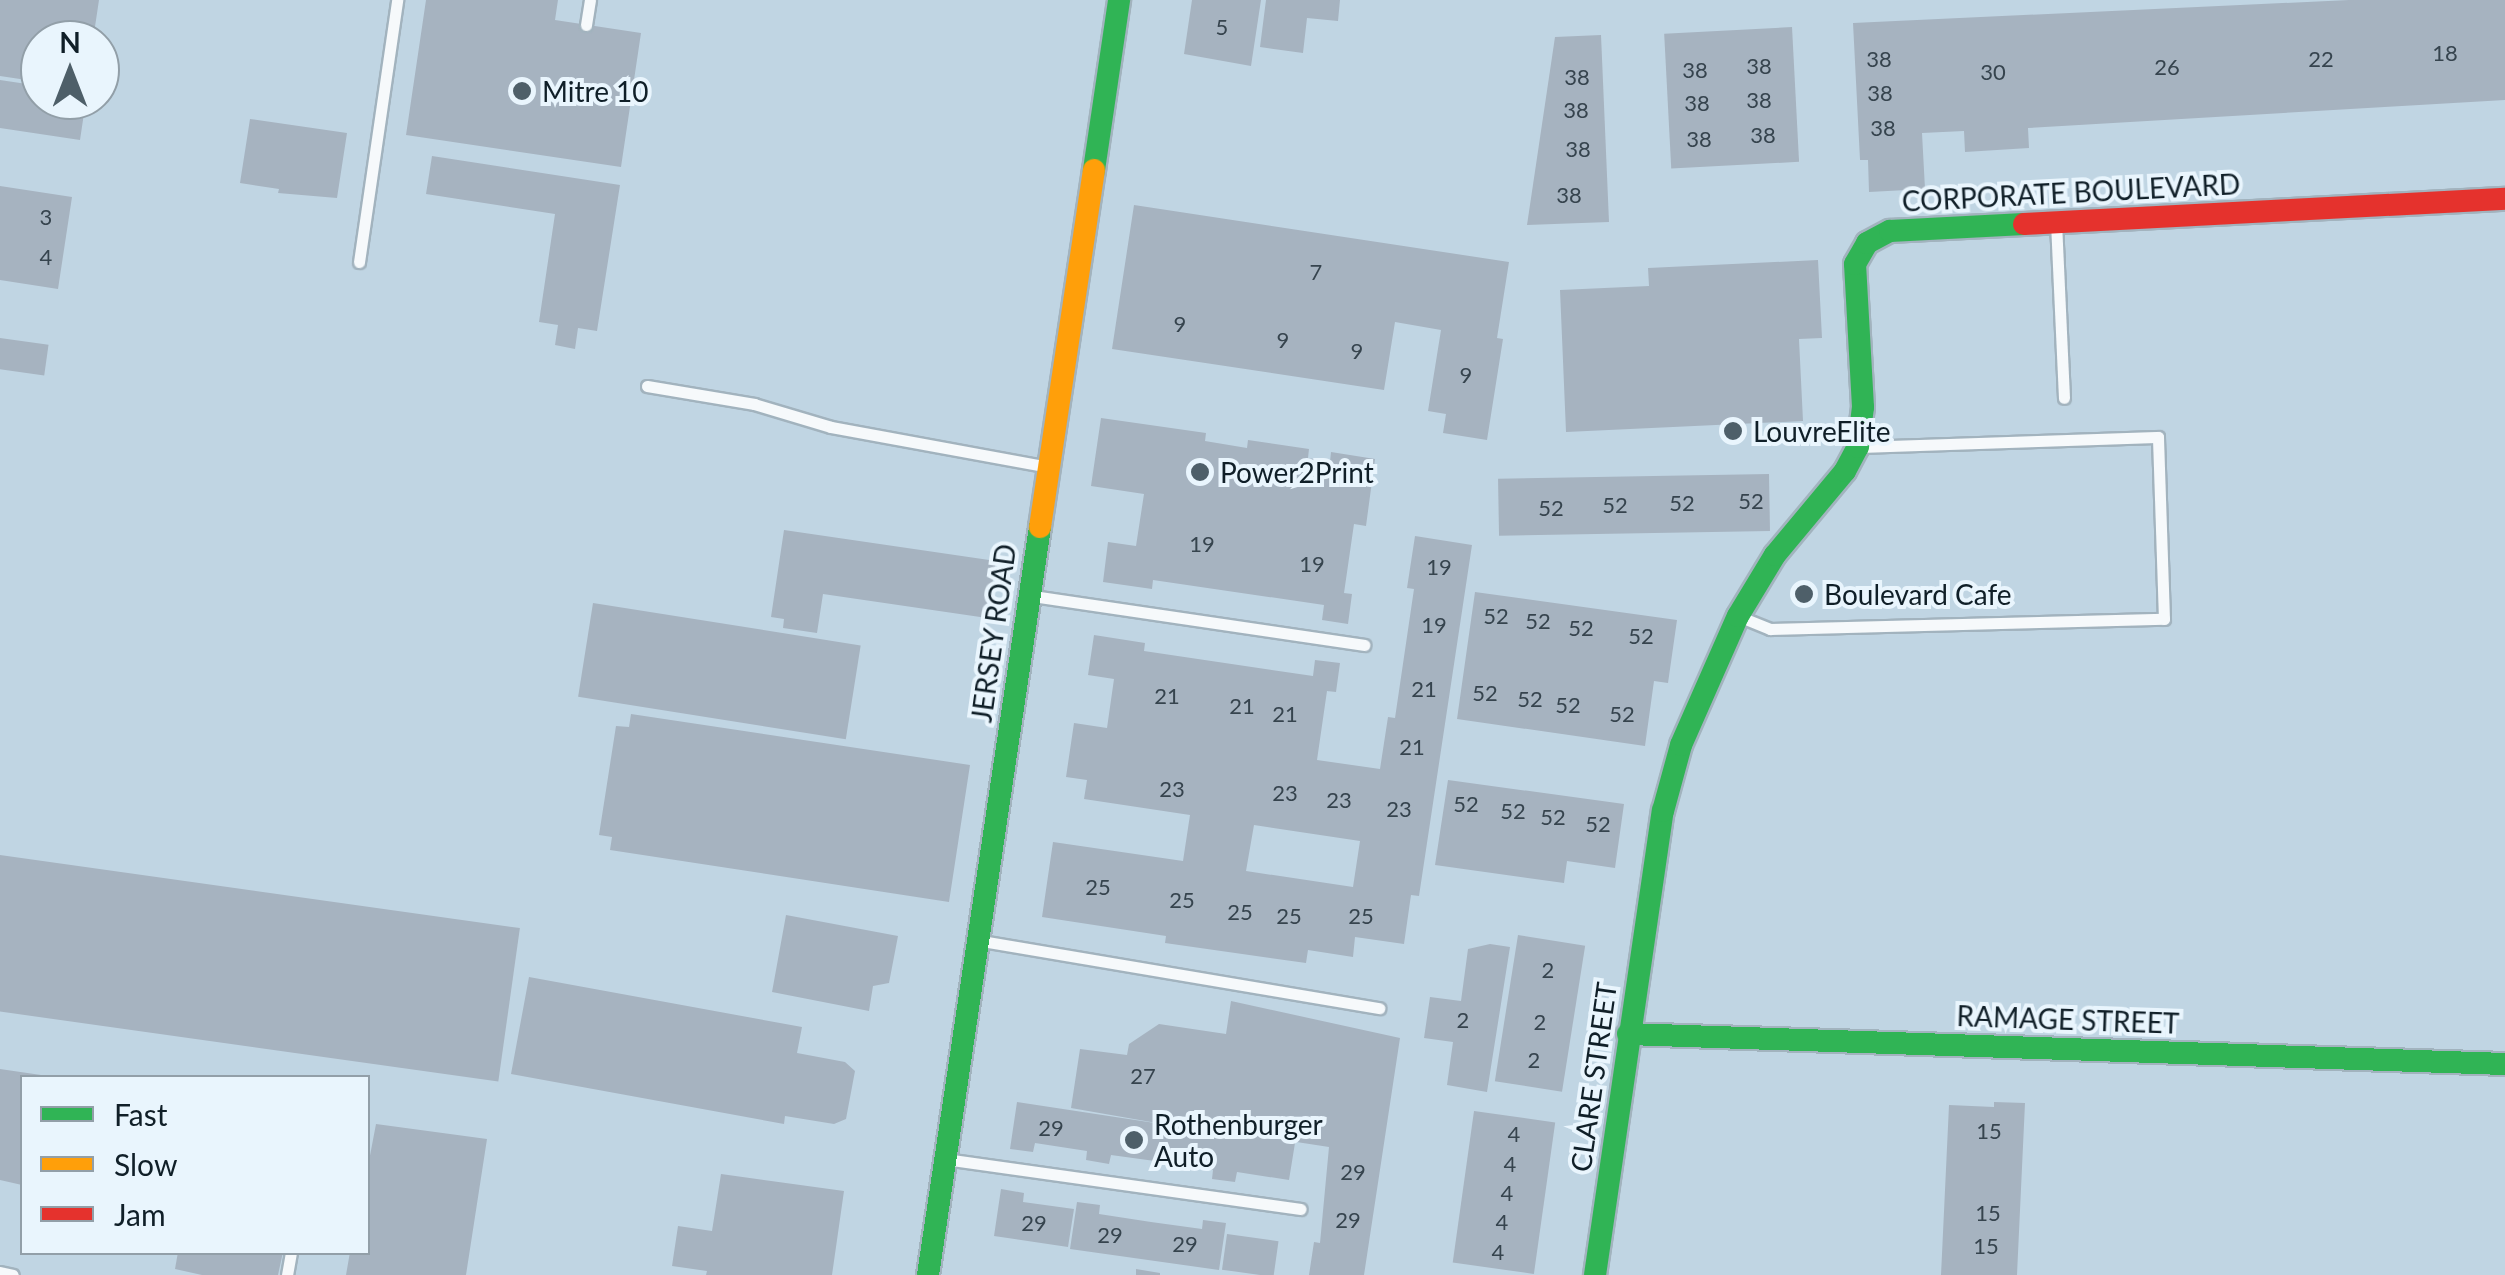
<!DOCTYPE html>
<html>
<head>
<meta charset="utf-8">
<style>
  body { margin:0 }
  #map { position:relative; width:2505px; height:1275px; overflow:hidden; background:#c0d5e3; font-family:Lato,sans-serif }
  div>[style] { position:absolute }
  .building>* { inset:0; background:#a6b3c0; transform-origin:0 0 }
  .roads { filter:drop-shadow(2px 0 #a2b3be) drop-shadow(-2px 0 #a2b3be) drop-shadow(0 2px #a2b3be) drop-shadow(0 -2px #a2b3be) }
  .lane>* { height:11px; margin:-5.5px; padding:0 5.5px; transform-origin:5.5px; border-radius:5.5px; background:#f6f9fb }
  .fast>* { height:22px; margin:-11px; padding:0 11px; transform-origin:11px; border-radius:11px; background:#30b455 }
  .slow>* { height:22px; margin:-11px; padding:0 11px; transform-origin:11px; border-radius:11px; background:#ff9f0a }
  .jam>* { height:22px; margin:-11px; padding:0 11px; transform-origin:11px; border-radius:11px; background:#e5322d }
  .dots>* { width:28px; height:28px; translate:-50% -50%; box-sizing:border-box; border:5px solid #e9f5fd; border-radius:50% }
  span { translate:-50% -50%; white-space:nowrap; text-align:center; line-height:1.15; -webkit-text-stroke:8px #e9f5fd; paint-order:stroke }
  .number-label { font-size:22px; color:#36444e }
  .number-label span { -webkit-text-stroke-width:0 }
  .poi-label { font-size:28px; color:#101f28 }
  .left { translate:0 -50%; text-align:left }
  .street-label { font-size:28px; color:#101f28 }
  .legend { position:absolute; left:20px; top:1075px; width:350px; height:180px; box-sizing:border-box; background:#e9f5fd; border:2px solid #929fa8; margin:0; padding:12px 18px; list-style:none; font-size:30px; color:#101f28 }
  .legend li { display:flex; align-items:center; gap:20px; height:50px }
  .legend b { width:50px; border:2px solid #929fa8 }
  .north { position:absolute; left:20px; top:20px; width:100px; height:100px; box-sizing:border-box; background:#e9f5fd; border:2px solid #929fa8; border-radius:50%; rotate:0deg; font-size:28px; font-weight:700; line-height:40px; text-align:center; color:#101f28 }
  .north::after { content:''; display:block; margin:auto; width:35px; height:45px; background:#4e5f69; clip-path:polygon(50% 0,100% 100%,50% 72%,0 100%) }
</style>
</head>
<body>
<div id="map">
  <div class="building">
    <i style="clip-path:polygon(0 0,99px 0,93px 40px,40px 40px,40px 82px,0 76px)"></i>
    <i style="clip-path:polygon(426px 0,558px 0,555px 20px,641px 33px,621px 167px,406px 135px)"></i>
    <i style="clip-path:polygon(1192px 0,1261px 0,1251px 66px,1184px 54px)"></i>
    <i style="clip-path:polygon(1266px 0,1340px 0,1338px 21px,1307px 18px,1303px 53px,1260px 47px)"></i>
    <i style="clip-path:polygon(2349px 0,2505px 0,2505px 100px,2028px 128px,2029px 148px,1965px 152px,1964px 131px,1922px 133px,1925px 189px,1869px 192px,1868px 160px,1860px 160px,1853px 23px)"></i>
    <i style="left:1792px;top:27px;width:135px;height:128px;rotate:87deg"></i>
    <i style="clip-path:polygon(1601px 35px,1609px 222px,1527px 225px,1555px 37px)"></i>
    <i style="clip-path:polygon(0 80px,40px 86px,40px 100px,86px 100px,80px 140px,0 128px)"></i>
    <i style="clip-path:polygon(250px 119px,347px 133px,337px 198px,278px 193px,279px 189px,240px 183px)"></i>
    <i style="clip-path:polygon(432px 156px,620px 185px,597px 331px,578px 328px,575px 349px,555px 345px,558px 325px,539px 322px,555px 214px,426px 194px)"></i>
    <i style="clip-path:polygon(0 186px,72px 197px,58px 289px,0 280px)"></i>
    <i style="clip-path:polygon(1134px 205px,1509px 262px,1497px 338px,1503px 339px,1487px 440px,1443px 433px,1446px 414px,1428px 411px,1441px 330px,1395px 322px,1384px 390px,1112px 349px)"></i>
    <i style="clip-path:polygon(1818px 260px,1822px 338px,1799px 339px,1803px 421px,1566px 432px,1560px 290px,1649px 286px,1648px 268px)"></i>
    <i style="left:0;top:338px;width:49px;height:31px;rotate:8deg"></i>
    <i style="clip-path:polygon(1101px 418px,1206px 433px,1205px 441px,1247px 448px,1248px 440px,1309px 449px,1308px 458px,1330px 462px,1331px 452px,1375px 459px,1366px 526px,1354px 524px,1344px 593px,1352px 594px,1348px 624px,1322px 620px,1324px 605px,1153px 580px,1152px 589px,1103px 582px,1108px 542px,1136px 546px,1144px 494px,1091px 486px)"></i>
    <i style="left:1769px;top:474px;width:57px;height:271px;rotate:89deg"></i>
    <i style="clip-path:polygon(784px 530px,996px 561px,987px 618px,823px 594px,817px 633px,783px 628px,784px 619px,771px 617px)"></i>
    <i style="clip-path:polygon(evenodd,1415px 536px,1472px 545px,1419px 896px,1411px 895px,1404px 944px,1355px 937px,1353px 957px,1308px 950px,1306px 963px,1165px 943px,1166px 936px,1042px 917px,1053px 842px,1183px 861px,1190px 815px,1084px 799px,1087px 780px,1066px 777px,1074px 723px,1107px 728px,1114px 679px,1088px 675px,1094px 635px,1145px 643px,1144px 651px,1313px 676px,1315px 660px,1340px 663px,1336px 692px,1327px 691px,1317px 760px,1380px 769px,1388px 717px,1395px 718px,1414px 589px,1407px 588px,1415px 536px,1254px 825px,1360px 841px,1353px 887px,1246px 871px,1254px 825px)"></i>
    <i style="clip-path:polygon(1475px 592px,1677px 620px,1668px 683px,1654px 681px,1645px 746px,1457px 719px)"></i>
    <i style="left:593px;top:603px;width:271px;height:95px;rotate:9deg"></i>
    <i style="clip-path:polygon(631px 714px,970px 765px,949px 902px,610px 850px,612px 837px,599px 835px,616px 726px,629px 727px)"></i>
    <i style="clip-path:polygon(1448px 780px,1624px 804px,1615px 868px,1567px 861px,1564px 883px,1435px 865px)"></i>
    <i style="left:0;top:855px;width:525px;height:155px;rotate:8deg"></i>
    <i style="clip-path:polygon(786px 915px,898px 936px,889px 983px,873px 986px,869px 1011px,772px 992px)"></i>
    <i style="left:1518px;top:935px;width:68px;height:148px;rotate:9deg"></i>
    <i style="clip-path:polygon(1490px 944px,1510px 947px,1487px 1092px,1447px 1085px,1453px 1042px,1424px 1038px,1430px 997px,1461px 1001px,1468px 949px)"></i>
    <i style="clip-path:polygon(529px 977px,802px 1027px,797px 1053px,845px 1062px,855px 1071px,846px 1119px,834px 1124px,785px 1116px,784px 1124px,511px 1074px)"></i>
    <i style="clip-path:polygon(1231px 1001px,1400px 1038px,1364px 1275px,1309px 1275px,1314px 1242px,1320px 1243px,1329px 1147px,1277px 1139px,1295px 1143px,1289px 1180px,1237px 1172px,1235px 1182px,1212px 1179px,1213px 1170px,1162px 1162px,1111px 1155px,1109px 1164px,1086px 1160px,1087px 1151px,1035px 1143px,1033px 1152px,1010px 1149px,1017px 1102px,1168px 1125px,1071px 1108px,1080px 1049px,1127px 1055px,1129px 1044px,1159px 1024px,1226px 1034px)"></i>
    <i style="clip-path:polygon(0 1069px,41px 1075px,22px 1078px,22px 1185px,0 1180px)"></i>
    <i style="clip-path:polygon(1994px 1102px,2025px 1103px,2017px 1275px,1941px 1275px,1949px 1105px,1994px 1107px)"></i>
    <i style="left:1474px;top:1111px;width:82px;height:153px;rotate:8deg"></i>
    <i style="clip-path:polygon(376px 1124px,487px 1139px,466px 1275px,346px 1275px,350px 1252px,368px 1252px,368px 1166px)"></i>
    <i style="clip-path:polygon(721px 1174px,844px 1191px,832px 1275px,706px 1275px,707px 1271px,672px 1266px,678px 1226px,712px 1231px)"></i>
    <i style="clip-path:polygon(1001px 1189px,1024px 1193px,1023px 1202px,1074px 1209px,1068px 1247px,994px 1236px)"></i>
    <i style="clip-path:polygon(1077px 1202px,1100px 1205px,1099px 1214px,1151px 1222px,1202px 1229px,1203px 1220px,1226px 1223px,1219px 1270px,1070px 1249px)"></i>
    <i style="left:1227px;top:1234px;width:52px;height:36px;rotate:8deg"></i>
    <i style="clip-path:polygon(178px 1252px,283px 1252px,278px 1275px,202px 1275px,175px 1269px)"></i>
    <i style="clip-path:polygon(1136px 1269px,1160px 1273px,1160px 1275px,1136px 1275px)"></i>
  </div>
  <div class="roads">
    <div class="lane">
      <i style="left:586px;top:25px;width:25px;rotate:-81deg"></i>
      <i style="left:2056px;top:222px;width:176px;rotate:87.4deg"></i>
      <i style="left:359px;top:262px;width:265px;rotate:-81.7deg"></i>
      <i style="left:647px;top:386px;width:109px;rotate:9.5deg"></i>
      <i style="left:754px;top:404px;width:80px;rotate:16.6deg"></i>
      <i style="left:831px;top:427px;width:221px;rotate:10.4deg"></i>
      <i style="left:1033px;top:596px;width:335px;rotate:8.4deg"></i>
      <i style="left:1738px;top:616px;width:35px;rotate:22deg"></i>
      <i style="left:1770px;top:629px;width:394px;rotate:-1.5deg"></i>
      <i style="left:2164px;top:619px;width:182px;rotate:-91.9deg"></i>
      <i style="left:2158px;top:437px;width:300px;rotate:178.1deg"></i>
      <i style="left:982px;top:941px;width:403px;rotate:9.6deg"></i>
      <i style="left:945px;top:1159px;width:359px;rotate:8deg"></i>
      <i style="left:0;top:1272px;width:13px;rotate:13deg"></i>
      <i style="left:287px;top:1275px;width:23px;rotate:-80deg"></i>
    </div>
    <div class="fast">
      <i style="left:1094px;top:170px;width:172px;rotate:-81.6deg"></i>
      <i style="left:1628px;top:1034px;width:878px;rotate:1.96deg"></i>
      <i style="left:928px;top:1275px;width:756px;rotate:-81.48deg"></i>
      <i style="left:1595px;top:1275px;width:469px;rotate:-81.7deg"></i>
      <i style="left:1663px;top:811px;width:68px;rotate:-74.7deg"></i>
      <i style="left:1681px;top:745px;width:141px;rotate:-66.2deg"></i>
      <i style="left:1738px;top:616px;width:71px;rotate:-58.8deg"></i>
      <i style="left:1775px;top:555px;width:109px;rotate:-50.2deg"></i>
      <i style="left:1845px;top:471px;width:27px;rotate:-62deg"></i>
      <i style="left:1858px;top:447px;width:40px;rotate:-82.9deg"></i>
      <i style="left:1863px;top:407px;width:143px;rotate:-93.2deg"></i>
      <i style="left:1855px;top:264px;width:24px;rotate:-60deg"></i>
      <i style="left:1867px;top:243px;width:26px;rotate:-28deg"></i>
      <i style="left:1890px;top:231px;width:134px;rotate:-3deg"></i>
    </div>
    <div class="slow">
      <i style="left:1040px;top:527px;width:361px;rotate:-81.4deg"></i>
    </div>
    <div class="jam">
      <i style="left:2024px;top:224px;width:482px;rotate:-3deg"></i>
    </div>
  </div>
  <div class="dots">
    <i style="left:522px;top:91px;background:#4e5f69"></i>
    <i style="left:1733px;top:431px;background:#4e5f69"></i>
    <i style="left:1200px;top:472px;background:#4e5f69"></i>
    <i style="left:1804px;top:594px;background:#4e5f69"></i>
    <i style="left:1134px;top:1140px;background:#4e5f69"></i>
  </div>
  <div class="number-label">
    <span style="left:1222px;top:27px">5</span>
    <span style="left:2445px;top:53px">18</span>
    <span style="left:1879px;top:59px">38</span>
    <span style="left:2321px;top:59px">22</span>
    <span style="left:1759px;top:66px">38</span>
    <span style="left:2167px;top:67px">26</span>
    <span style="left:1695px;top:70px">38</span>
    <span style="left:1993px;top:72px">30</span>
    <span style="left:1577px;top:77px">38</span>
    <span style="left:1880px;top:93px">38</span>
    <span style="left:1759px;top:100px">38</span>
    <span style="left:1697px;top:103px">38</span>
    <span style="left:1576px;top:110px">38</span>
    <span style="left:1883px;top:128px">38</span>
    <span style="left:1763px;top:135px">38</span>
    <span style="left:1699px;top:139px">38</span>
    <span style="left:1578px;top:149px">38</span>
    <span style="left:1569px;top:195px">38</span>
    <span style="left:46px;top:217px">3</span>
    <span style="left:46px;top:257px">4</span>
    <span style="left:1316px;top:272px">7</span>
    <span style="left:1180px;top:324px">9</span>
    <span style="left:1283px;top:340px">9</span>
    <span style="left:1357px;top:351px">9</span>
    <span style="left:1466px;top:375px">9</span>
    <span style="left:1751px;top:501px">52</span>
    <span style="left:1682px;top:503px">52</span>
    <span style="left:1615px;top:505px">52</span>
    <span style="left:1551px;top:508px">52</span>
    <span style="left:1202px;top:544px">19</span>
    <span style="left:1312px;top:564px">19</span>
    <span style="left:1439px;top:567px">19</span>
    <span style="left:1496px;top:616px">52</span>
    <span style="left:1538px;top:621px">52</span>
    <span style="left:1434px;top:625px">19</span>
    <span style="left:1581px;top:628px">52</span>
    <span style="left:1641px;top:636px">52</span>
    <span style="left:1424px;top:689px">21</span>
    <span style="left:1485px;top:693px">52</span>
    <span style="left:1167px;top:696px">21</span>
    <span style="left:1530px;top:699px">52</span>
    <span style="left:1568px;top:705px">52</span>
    <span style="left:1242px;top:706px">21</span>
    <span style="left:1285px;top:714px">21</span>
    <span style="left:1622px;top:714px">52</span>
    <span style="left:1412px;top:747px">21</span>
    <span style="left:1172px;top:789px">23</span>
    <span style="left:1285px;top:793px">23</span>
    <span style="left:1339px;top:800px">23</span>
    <span style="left:1466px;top:804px">52</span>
    <span style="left:1399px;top:809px">23</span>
    <span style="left:1513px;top:811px">52</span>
    <span style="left:1553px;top:817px">52</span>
    <span style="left:1598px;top:824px">52</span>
    <span style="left:1098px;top:887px">25</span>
    <span style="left:1182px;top:900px">25</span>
    <span style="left:1240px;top:912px">25</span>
    <span style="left:1289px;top:916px">25</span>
    <span style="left:1361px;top:916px">25</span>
    <span style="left:1548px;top:970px">2</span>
    <span style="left:1463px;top:1020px">2</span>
    <span style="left:1540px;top:1022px">2</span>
    <span style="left:1534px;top:1060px">2</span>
    <span style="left:1143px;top:1076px">27</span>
    <span style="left:1051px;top:1128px">29</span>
    <span style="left:1989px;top:1131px">15</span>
    <span style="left:1514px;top:1134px">4</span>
    <span style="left:1510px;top:1164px">4</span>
    <span style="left:1353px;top:1172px">29</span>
    <span style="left:1507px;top:1193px">4</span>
    <span style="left:1988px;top:1213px">15</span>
    <span style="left:1348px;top:1220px">29</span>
    <span style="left:1502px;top:1222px">4</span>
    <span style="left:1034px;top:1223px">29</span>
    <span style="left:1110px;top:1235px">29</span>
    <span style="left:1185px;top:1244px">29</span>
    <span style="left:1986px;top:1246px">15</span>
    <span style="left:1498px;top:1252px">4</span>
  </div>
  <div class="poi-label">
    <span class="left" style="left:542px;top:91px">Mitre 10</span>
    <span class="left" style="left:1753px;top:431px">LouvreElite</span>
    <span class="left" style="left:1220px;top:472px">Power2Print</span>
    <span class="left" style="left:1824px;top:594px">Boulevard Cafe</span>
    <span class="left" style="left:1154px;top:1140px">Rothenburger<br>Auto</span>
  </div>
  <div class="street-label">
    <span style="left:2071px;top:192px;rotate:-3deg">CORPORATE BOULEVARD</span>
    <span style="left:993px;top:633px;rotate:-82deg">JERSEY ROAD</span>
    <span style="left:2068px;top:1019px;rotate:2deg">RAMAGE STREET</span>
    <span style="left:1593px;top:1077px;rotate:-82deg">CLARE STREET</span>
  </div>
  <ul class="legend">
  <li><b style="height:12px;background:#30b455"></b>Fast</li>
  <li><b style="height:12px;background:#ff9f0a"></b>Slow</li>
  <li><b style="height:12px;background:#e5322d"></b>Jam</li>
  </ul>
  <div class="north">N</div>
</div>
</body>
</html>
